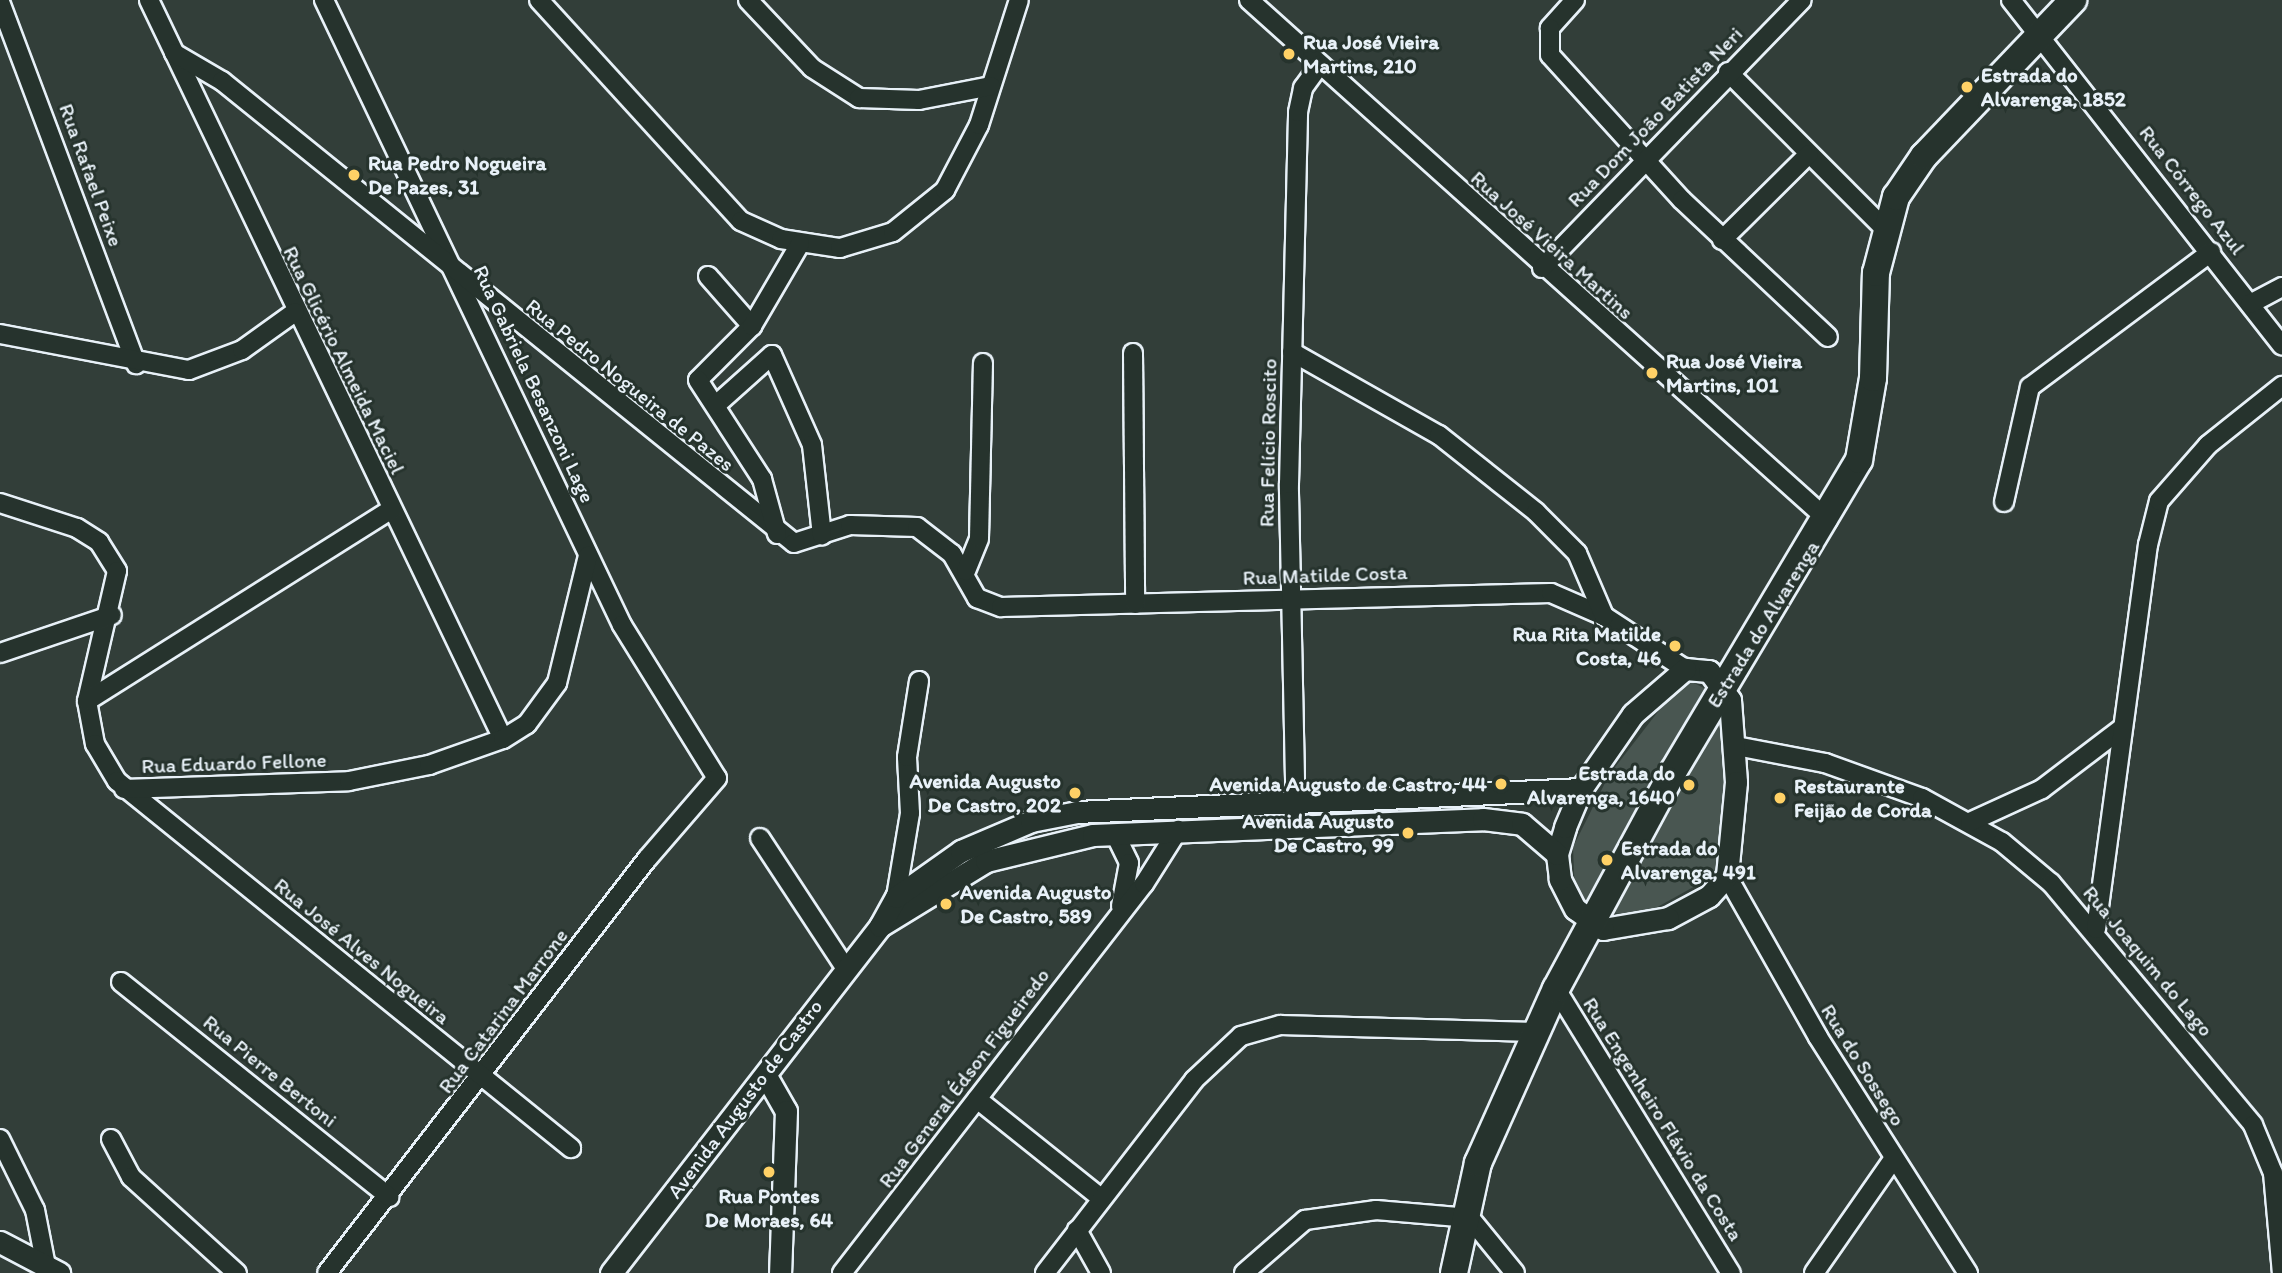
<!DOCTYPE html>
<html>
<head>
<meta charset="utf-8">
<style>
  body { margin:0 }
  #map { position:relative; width:2282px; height:1273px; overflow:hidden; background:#323e39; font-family:Itim,sans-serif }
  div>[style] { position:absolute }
  .green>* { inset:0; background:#495651 }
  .roads { filter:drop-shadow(2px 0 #e8f1f8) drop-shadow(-2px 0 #e8f1f8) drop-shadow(0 2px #e8f1f8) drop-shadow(0 -2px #e8f1f8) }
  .minor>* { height:18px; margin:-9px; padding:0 9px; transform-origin:9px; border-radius:9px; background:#26332d }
  .tertiary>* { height:21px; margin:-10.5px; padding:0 10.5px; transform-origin:10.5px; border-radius:10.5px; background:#26332d }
  .primary>* { height:26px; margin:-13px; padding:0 13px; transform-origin:13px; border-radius:13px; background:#26332d }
  .dots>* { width:19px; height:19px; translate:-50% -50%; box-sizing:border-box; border:4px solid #26332d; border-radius:50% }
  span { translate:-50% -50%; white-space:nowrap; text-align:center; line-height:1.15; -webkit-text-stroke:6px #26332d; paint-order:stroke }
  .poi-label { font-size:21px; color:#e8f1f8; font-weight:700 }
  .left { translate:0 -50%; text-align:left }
  .right { translate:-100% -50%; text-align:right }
  .street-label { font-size:21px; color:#e8f1f8 }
</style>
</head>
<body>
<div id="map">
  <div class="green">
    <i style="clip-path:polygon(1684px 678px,1710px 691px,1731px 739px,1724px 870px,1652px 910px,1624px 916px,1575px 897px,1573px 847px,1609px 775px)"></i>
  </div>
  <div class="roads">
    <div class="minor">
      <i style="left:149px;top:0;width:819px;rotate:64.4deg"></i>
      <i style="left:324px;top:0;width:692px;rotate:64.51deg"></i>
      <i style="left:622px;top:625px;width:180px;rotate:58.2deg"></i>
      <i style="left:717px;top:778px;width:107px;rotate:130.8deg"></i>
      <i style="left:647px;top:859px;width:523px;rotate:127.7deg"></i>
      <i style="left:539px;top:0;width:299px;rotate:47.6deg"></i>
      <i style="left:741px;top:221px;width:44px;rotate:24.2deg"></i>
      <i style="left:781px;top:239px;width:60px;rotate:8.7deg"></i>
      <i style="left:840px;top:248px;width:55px;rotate:-16.8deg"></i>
      <i style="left:893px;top:232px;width:67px;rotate:-38.9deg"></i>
      <i style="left:945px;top:190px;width:73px;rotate:-62.4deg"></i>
      <i style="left:979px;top:125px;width:131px;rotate:-72.3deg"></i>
      <i style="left:748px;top:0;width:93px;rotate:46.7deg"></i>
      <i style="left:812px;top:68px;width:56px;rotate:32.6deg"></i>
      <i style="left:859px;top:98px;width:60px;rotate:1.9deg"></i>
      <i style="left:919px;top:100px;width:73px;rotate:-11deg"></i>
      <i style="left:1249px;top:0;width:778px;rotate:41.93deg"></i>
      <i style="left:1575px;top:0;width:38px;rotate:132deg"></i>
      <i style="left:1550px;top:28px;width:27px;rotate:90deg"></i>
      <i style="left:1550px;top:55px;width:196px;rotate:47.7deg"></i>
      <i style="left:1682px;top:200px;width:200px;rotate:43.2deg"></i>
      <i style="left:2011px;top:0;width:439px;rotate:51.9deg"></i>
      <i style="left:0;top:2px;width:387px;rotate:69.4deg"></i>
      <i style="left:174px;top:53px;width:56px;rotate:30.3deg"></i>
      <i style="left:222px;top:81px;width:735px;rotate:38.93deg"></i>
      <i style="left:794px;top:543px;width:59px;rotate:-17.8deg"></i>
      <i style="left:850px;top:525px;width:67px;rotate:1.7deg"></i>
      <i style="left:917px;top:527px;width:44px;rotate:37.6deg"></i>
      <i style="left:952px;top:554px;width:51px;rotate:60.4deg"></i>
      <i style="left:977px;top:598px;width:26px;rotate:21deg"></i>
      <i style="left:1001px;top:607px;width:550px;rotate:-1.46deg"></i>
      <i style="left:1551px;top:593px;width:58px;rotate:23.5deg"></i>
      <i style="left:1604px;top:616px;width:97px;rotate:33.2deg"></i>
      <i style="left:1728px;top:72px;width:221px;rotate:45deg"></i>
      <i style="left:1722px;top:240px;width:122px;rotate:-44.7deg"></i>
      <i style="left:1542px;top:268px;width:373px;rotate:-45.9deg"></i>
      <i style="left:708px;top:276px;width:67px;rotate:48.7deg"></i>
      <i style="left:752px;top:326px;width:76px;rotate:135deg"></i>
      <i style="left:698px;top:380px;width:118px;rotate:57.1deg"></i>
      <i style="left:762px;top:479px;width:57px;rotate:74.7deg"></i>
      <i style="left:2250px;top:304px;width:36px;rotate:-28deg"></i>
      <i style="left:752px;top:326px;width:95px;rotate:-59.7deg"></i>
      <i style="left:0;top:334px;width:192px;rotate:10.8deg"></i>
      <i style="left:189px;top:370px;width:57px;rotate:-20.7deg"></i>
      <i style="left:242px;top:350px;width:65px;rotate:-35.6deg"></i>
      <i style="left:1292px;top:352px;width:169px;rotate:29.5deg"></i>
      <i style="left:1439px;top:435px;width:124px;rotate:38.4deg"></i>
      <i style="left:1536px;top:512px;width:58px;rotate:45deg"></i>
      <i style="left:1577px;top:553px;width:69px;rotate:66.8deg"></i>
      <i style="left:1133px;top:353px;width:251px;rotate:89.5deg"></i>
      <i style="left:716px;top:405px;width:75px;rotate:-41.8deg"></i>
      <i style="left:772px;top:355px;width:98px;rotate:66deg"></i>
      <i style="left:812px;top:445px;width:91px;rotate:83.7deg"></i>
      <i style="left:2004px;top:502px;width:118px;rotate:-77.3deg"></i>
      <i style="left:2030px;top:387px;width:226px;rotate:-36.7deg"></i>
      <i style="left:0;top:503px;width:81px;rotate:18deg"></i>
      <i style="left:77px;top:528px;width:26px;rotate:32deg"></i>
      <i style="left:99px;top:542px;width:34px;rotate:58deg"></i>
      <i style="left:117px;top:571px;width:133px;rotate:103deg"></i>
      <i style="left:87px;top:701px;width:44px;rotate:79.5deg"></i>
      <i style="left:95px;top:744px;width:43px;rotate:59.3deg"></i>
      <i style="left:117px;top:781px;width:584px;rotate:38.95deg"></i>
      <i style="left:966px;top:571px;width:35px;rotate:-68deg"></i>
      <i style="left:979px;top:538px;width:175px;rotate:-88.7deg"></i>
      <i style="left:0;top:653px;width:118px;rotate:-18.7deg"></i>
      <i style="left:87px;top:701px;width:360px;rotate:-32.2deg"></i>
      <i style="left:1736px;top:746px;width:91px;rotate:10.8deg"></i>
      <i style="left:1825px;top:763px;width:103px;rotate:19.8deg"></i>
      <i style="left:1922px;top:798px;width:91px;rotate:28.8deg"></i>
      <i style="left:2002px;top:842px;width:64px;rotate:39.9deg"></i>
      <i style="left:2051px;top:883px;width:315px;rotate:50.1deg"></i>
      <i style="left:2253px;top:1125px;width:52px;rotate:67.4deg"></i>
      <i style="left:2273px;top:1173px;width:100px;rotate:84.9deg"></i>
      <i style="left:124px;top:789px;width:225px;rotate:-2deg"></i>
      <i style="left:349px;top:781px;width:82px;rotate:-11.3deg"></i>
      <i style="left:429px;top:765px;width:78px;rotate:-19.4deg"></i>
      <i style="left:503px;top:739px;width:28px;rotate:-32deg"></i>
      <i style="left:527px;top:724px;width:51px;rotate:-53.8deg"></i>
      <i style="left:557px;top:683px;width:131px;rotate:-76.3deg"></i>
      <i style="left:1970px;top:822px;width:79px;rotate:-24.6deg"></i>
      <i style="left:2042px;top:789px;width:101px;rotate:-37.3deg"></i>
      <i style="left:1296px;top:827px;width:343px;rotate:-91.2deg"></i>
      <i style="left:1289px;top:484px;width:372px;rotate:-88.6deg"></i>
      <i style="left:1298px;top:112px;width:25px;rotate:-78deg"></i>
      <i style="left:1303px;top:88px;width:29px;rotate:-54deg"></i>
      <i style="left:1115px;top:834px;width:32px;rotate:64deg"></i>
      <i style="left:1129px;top:863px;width:44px;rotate:100.5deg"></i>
      <i style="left:760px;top:838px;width:153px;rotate:56.7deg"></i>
      <i style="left:1727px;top:876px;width:185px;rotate:60.5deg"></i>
      <i style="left:1818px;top:1037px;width:280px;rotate:57.6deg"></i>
      <i style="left:896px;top:897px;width:85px;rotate:-80.5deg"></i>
      <i style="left:910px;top:813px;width:56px;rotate:-93.1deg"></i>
      <i style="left:907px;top:757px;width:77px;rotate:-81deg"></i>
      <i style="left:2096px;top:929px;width:388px;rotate:-82.3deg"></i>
      <i style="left:2148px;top:545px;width:45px;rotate:-76deg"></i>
      <i style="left:2159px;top:501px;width:74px;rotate:-48.8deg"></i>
      <i style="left:2208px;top:445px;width:95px;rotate:-38.6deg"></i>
      <i style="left:121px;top:982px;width:344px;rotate:38.7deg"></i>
      <i style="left:1556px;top:989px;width:334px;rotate:58.4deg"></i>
      <i style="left:977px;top:1099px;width:159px;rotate:38.6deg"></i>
      <i style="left:0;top:1139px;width:79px;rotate:63.8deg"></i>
      <i style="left:35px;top:1210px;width:52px;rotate:78.9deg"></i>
      <i style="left:111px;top:1139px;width:43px;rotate:62.2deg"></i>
      <i style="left:131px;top:1177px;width:143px;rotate:42.2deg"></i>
      <i style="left:1077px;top:1230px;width:49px;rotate:60.8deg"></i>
      <i style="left:842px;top:1273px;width:492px;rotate:-52.2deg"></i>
      <i style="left:1144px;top:884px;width:64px;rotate:-57.8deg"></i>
      <i style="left:1045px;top:1273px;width:244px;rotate:-52.3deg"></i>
      <i style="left:1194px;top:1080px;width:64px;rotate:-43.1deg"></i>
      <i style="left:1241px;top:1036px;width:41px;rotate:-15.8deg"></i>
      <i style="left:1280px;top:1025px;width:255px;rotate:1.6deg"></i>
      <i style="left:1244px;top:1273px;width:81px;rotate:-41deg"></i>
      <i style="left:1305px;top:1220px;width:72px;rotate:-8deg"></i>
      <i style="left:1376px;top:1210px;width:94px;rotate:4.9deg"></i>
      <i style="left:1470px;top:1218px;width:71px;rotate:50.7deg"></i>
      <i style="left:1814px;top:1273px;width:140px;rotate:-55.2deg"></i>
    </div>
    <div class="tertiary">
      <i style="left:1685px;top:669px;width:24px;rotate:5deg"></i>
      <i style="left:1709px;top:671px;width:36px;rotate:54deg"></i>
      <i style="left:1730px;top:700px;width:82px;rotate:85.8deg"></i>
      <i style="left:1736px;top:782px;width:94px;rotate:95.5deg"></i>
      <i style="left:1727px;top:876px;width:27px;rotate:132deg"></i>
      <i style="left:1709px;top:896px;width:47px;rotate:151.8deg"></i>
      <i style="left:1668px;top:918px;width:66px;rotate:170.4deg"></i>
      <i style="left:1603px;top:929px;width:34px;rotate:-144deg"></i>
      <i style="left:1575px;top:909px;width:34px;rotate:-117deg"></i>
      <i style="left:1560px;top:879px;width:25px;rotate:-97deg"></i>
      <i style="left:1557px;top:854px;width:28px;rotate:-73deg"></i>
      <i style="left:1565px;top:827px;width:41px;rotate:-67.2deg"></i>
      <i style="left:1581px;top:789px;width:91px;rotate:-55.3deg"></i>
      <i style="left:1633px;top:714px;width:69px;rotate:-40.9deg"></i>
      <i style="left:880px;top:926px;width:124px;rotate:-31.5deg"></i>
      <i style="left:986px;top:861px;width:110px;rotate:-13.7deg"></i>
      <i style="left:1093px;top:835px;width:390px;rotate:-2.3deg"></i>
      <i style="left:1483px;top:819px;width:39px;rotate:7deg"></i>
      <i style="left:1522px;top:824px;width:46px;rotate:40.6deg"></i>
      <i style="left:766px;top:1076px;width:40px;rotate:60.3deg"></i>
      <i style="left:786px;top:1111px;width:162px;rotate:92.1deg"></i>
      <i style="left:0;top:1242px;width:67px;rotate:27.7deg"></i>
      <i style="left:611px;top:1273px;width:439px;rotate:-52.2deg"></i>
      <i style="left:880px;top:926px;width:33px;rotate:-61deg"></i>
      <i style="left:896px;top:897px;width:80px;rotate:-35.3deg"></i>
      <i style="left:961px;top:851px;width:76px;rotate:-23.2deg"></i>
      <i style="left:1031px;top:821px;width:47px;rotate:-11.1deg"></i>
      <i style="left:1077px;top:812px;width:505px;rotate:-2.61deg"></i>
    </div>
    <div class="primary">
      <i style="left:1454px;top:1273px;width:113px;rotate:-77.7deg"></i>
      <i style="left:1478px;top:1163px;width:191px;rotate:-65.9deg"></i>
      <i style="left:1556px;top:989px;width:247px;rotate:-61.7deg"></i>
      <i style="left:1673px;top:772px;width:363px;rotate:-59.2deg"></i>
      <i style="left:1859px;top:460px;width:83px;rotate:-80.3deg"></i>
      <i style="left:1873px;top:378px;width:105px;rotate:-88.4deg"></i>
      <i style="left:1876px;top:273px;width:79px;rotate:-75.3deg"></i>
      <i style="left:1896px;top:197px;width:50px;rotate:-55.7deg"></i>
      <i style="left:1924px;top:156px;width:216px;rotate:-46.3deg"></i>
    </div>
  </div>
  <div class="dots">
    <i style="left:1289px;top:54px;background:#ffd166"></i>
    <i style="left:1967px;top:87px;background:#ffd166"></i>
    <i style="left:354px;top:175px;background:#ffd166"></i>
    <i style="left:1652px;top:373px;background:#ffd166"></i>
    <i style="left:1675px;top:646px;background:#ffd166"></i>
    <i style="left:1501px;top:784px;background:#ffd166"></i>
    <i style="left:1689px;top:785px;background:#ffd166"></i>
    <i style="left:1075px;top:793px;background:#ffd166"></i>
    <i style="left:1780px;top:798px;background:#ffd166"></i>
    <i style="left:1408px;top:833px;background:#ffd166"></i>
    <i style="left:1607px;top:860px;background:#ffd166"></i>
    <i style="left:946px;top:904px;background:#ffd166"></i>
    <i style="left:769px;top:1172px;background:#ffd166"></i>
  </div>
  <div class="poi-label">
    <span class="left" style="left:1303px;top:54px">Rua José Vieira<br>Martins, 210</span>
    <span class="left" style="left:1981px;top:87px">Estrada do<br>Alvarenga, 1852</span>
    <span class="left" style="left:368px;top:175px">Rua Pedro Nogueira<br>De Pazes, 31</span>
    <span class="left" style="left:1666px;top:373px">Rua José Vieira<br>Martins, 101</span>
    <span class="right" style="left:1661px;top:646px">Rua Rita Matilde<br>Costa, 46</span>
    <span class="right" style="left:1675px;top:785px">Estrada do<br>Alvarenga, 1640</span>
    <span class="right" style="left:1061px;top:793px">Avenida Augusto<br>De Castro, 202</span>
    <span class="right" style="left:1487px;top:784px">Avenida Augusto de Castro, 44</span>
    <span class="left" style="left:1794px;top:798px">Restaurante<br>Feijão de Corda</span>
    <span class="right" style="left:1394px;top:833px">Avenida Augusto<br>De Castro, 99</span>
    <span class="left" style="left:1621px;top:860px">Estrada do<br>Alvarenga, 491</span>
    <span class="left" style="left:960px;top:904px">Avenida Augusto<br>De Castro, 589</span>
    <span style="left:769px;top:1208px">Rua Pontes<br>De Moraes, 64</span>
  </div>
  <div class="street-label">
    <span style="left:1655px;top:117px;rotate:-46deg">Rua Dom João Batista Neri</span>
    <span style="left:91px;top:175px;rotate:70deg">Rua Rafael Peixe</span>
    <span style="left:2192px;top:190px;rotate:52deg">Rua Córrego Azul</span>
    <span style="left:1552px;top:245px;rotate:42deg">Rua José Vieira Martins</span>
    <span style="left:344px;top:360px;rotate:64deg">Rua Glicério Almeida Maciel</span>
    <span style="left:534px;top:384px;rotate:65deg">Rua Gabriela Besanzoni Lage</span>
    <span style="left:630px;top:385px;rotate:39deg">Rua Pedro Nogueira de Pazes</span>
    <span style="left:1268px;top:443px;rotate:-89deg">Rua Felício Roscito</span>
    <span style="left:1325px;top:575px;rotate:-2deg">Rua Matilde Costa</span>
    <span style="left:1763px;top:624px;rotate:-58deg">Estrada do Alvarenga</span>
    <span style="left:234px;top:763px;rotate:-2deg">Rua Eduardo Fellone</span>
    <span style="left:362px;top:951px;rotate:39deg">Rua José Alves Nogueira</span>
    <span style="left:2148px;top:961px;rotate:50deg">Rua Joaquim do Lago</span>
    <span style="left:503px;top:1011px;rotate:-53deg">Rua Catarina Marrone</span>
    <span style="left:1863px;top:1065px;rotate:58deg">Rua do Sossego</span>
    <span style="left:270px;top:1071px;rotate:39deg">Rua Pierre Bertoni</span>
    <span style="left:964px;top:1078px;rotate:-53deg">Rua General Édson Figueiredo</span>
    <span style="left:745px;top:1099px;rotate:-53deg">Avenida Augusto de Castro</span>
    <span style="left:1663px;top:1119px;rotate:58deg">Rua Engenheiro Flávio da Costa</span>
  </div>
</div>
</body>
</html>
